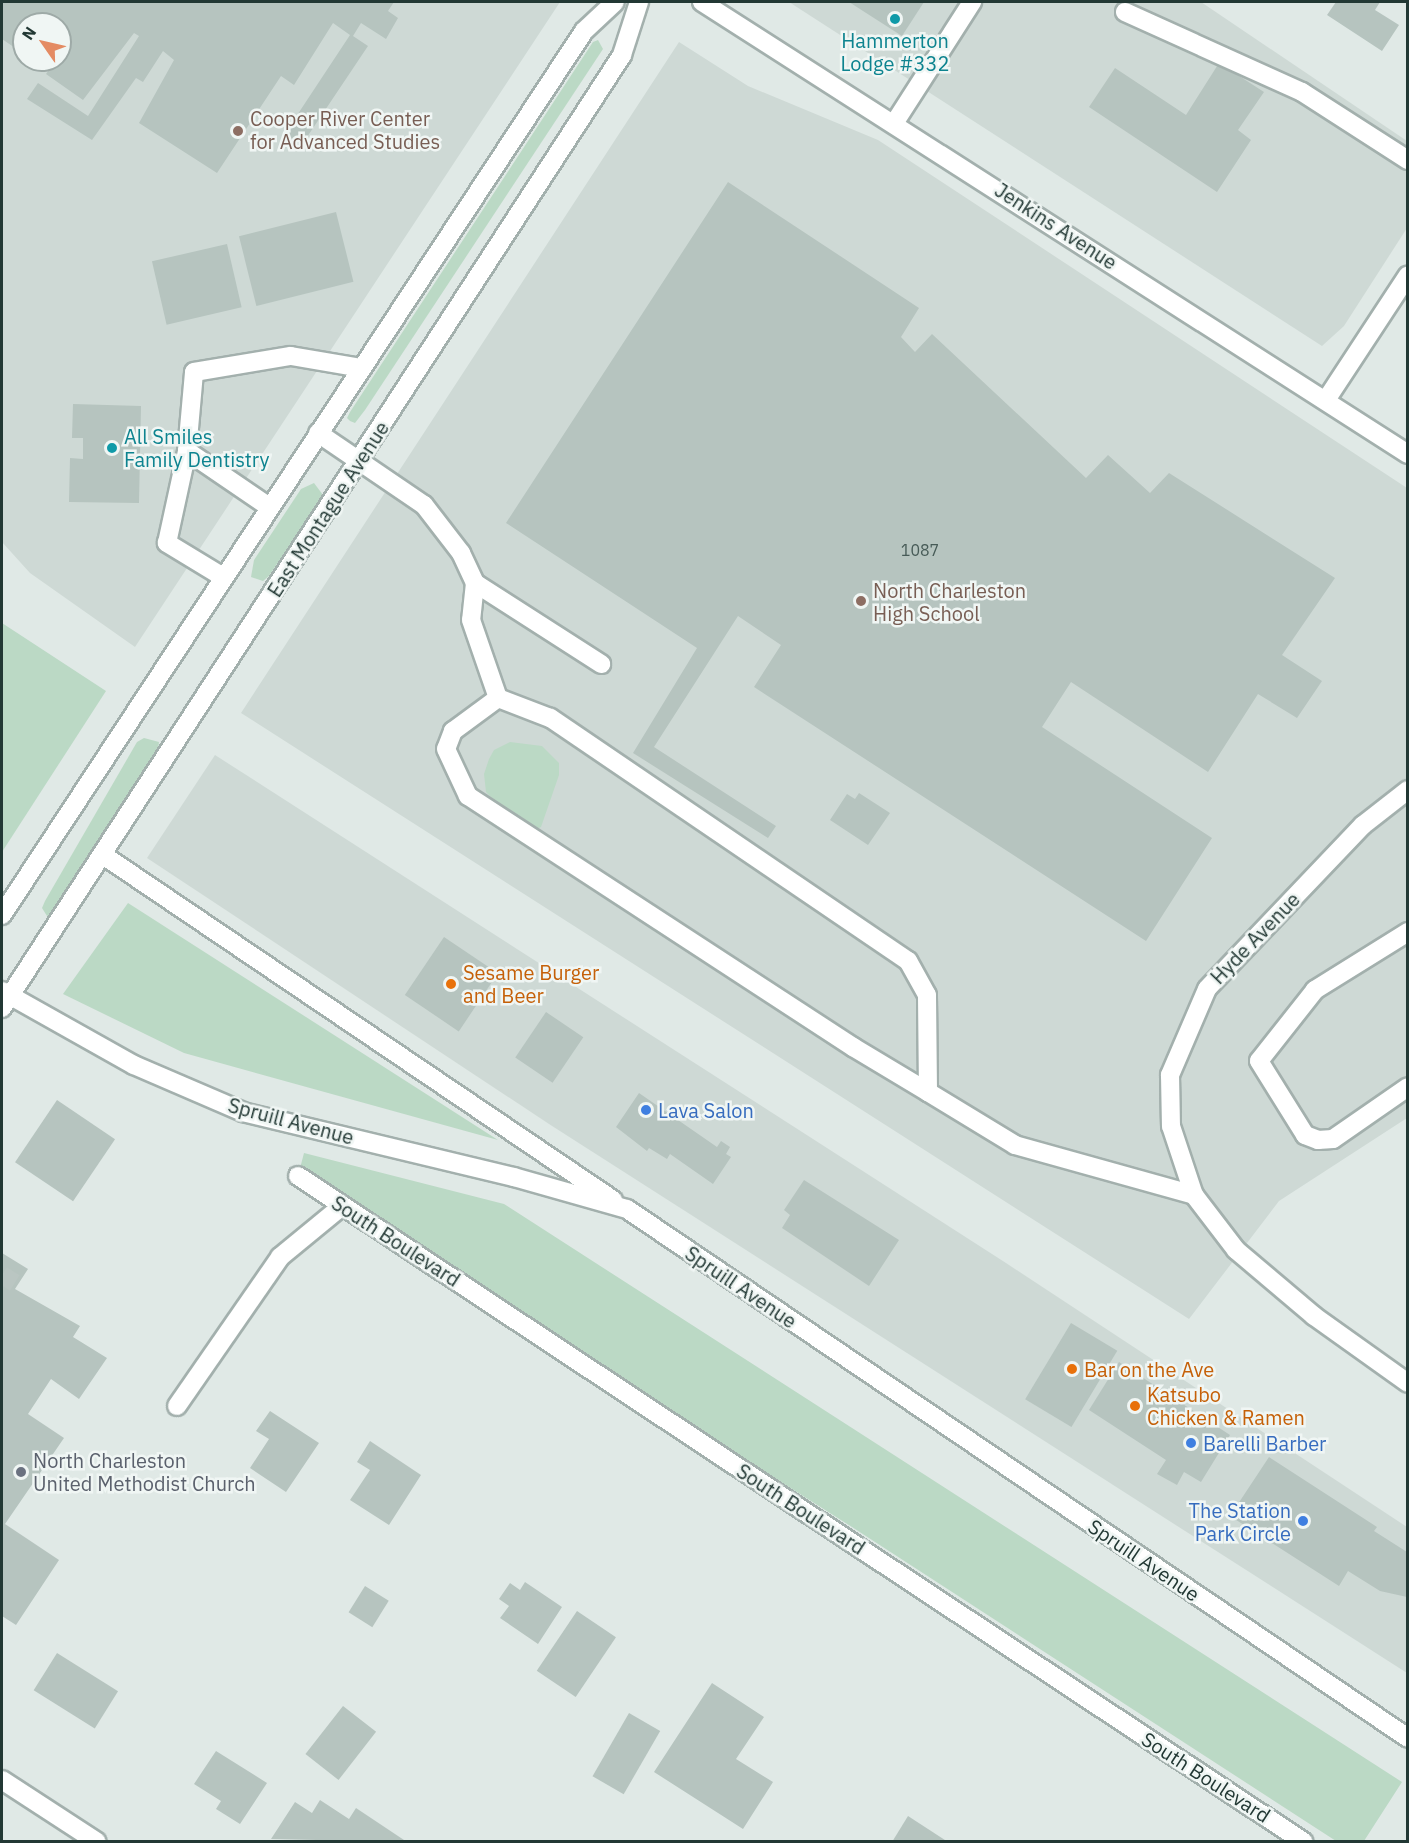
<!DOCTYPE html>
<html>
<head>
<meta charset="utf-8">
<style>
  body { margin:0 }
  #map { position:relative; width:1409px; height:1843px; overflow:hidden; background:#e0e9e6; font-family:"IBM Plex Sans",sans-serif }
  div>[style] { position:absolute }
  .built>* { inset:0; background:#ced9d5 }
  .green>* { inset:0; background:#bbd9c5 }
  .building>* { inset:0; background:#b6c4bf; transform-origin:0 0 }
  .minor-tunnel>* { height:18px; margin-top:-9px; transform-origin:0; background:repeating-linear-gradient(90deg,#bac6c2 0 18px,transparent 0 27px) }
  .roads { filter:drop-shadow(2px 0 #a3b0ad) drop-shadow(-2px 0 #a3b0ad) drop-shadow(0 2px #a3b0ad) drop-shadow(0 -2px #a3b0ad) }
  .minor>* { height:18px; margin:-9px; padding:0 9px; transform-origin:9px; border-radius:9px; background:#fff }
  .dots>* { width:16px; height:16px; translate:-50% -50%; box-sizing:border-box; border:3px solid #f0f6f4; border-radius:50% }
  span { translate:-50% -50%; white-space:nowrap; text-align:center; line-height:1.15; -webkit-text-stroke:5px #f0f6f4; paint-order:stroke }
  .number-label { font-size:16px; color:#475b57 }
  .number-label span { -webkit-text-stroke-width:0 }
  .culture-label { font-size:20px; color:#0d838f }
  .left { translate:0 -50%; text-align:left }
  .education-label { font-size:20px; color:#785e54 }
  .street-label { font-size:20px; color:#223834 }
  .food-label { font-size:20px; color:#c56008 }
  .shop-label { font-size:20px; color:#366cbe }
  .right { translate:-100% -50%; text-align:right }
  .worship-label { font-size:20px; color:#5b616d }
  .frame { position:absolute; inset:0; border:3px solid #223834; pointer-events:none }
  .north { position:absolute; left:12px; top:12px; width:60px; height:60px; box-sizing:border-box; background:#f0f6f4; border:2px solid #9eaaa7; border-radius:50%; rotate:304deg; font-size:16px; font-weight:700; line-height:24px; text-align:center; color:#223834 }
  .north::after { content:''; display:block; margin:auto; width:21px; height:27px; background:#e48b63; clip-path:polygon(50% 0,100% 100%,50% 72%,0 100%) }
</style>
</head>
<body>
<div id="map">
  <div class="built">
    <i style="clip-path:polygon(evenodd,2px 2px,560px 2px,135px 647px,30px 573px,2px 542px,2px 2px,24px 24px,60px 24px,60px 60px,24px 60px,24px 24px)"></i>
    <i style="clip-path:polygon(789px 2px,1201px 2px,1407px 141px,1407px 228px,1344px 326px,1322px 346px)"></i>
    <i style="clip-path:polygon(679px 42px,748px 86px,878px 140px,1407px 488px,1407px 1118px,1279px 1201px,1189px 1319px,241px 713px)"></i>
    <i style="clip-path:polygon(215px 755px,1006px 1263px,1407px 1527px,1407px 1673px,549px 1124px,147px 858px)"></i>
  </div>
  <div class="green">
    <i style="clip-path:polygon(598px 40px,603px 49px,365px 410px,355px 423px,350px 421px,347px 418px,350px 412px,593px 42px)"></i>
    <i style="clip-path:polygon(314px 483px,323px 495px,269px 576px,263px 581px,251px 577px,254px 560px,301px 489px)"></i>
    <i style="clip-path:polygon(2px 623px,106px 691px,2px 852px)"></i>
    <i style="clip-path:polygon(144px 738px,159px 742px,158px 750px,53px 913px,47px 916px,42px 908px,45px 901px,137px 742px)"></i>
    <i style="clip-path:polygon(510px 742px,542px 746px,559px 763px,559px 775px,541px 827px,535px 830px,504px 811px,486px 792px,484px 774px,489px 759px,494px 750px)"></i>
    <i style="clip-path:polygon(128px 903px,498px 1140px,184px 1053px,63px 994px)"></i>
    <i style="clip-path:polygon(304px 1153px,504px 1204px,1402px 1782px,1364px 1841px,1336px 1841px,852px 1527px,298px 1176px)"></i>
  </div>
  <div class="building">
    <i style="clip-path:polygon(2px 2px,394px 2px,388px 11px,398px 18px,386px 39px,361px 23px,353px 36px,368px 46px,299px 149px,282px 138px,350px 35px,333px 23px,294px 85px,281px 76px,217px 173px,139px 123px,174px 60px,163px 51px,143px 82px,136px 78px,92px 140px,27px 99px,38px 83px,88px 116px,139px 36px,134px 33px,83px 100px,46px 74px,49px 70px,34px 60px,60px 60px,60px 24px,24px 24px,24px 54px,2px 39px)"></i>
    <i style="clip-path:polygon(849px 2px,924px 2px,902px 36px)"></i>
    <i style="clip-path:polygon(1336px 2px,1380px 2px,1375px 10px,1399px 25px,1382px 51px,1327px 15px)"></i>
    <i style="clip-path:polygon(1219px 63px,1264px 92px,1238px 130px,1251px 140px,1217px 192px,1089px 107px,1115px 68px,1186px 115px)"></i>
    <i style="clip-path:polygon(728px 182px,919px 308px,901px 337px,915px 352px,932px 334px,1086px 478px,1108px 455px,1150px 493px,1169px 473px,1335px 578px,1282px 655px,1322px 681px,1297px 718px,1258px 694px,1208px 772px,1071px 682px,1042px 727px,1212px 838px,1146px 941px,754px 687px,781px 645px,738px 616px,654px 747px,776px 826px,768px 838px,633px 753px,697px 648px,506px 523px)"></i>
    <i style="left:336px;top:212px;width:72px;height:100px;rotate:76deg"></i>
    <i style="left:227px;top:244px;width:65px;height:77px;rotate:77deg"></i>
    <i style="clip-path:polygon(73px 404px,141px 406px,139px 503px,69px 502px,70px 458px,83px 459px,83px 438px,72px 438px)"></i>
    <i style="clip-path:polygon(859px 793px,890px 813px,868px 845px,830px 820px,847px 794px,855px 799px)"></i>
    <i style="left:444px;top:937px;width:65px;height:70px;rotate:34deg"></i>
    <i style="left:546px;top:1012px;width:45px;height:55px;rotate:34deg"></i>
    <i style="clip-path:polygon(639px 1093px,717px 1147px,721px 1141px,730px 1147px,726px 1154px,731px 1157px,713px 1184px,670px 1154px,667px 1159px,649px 1148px,647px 1151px,616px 1127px)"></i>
    <i style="left:57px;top:1100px;width:70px;height:75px;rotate:34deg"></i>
    <i style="clip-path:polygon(804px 1180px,899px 1240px,869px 1286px,782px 1228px,790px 1215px,784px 1210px)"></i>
    <i style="clip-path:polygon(2px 1253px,28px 1269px,15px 1289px,80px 1326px,73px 1337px,107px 1358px,79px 1399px,51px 1379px,28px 1414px,64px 1438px,5px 1524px,59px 1560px,16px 1625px,2px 1616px)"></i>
    <i style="left:1071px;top:1323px;width:54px;height:89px;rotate:31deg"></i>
    <i style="clip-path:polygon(1119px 1362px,1230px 1435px,1201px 1482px,1184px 1472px,1177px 1485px,1157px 1474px,1166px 1460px,1089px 1410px)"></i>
    <i style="clip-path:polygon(270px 1411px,319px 1443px,286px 1492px,250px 1468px,269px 1439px,256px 1431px)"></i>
    <i style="clip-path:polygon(370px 1441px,421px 1475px,389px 1525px,350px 1500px,370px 1470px,357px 1462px)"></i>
    <i style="clip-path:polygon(1269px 1457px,1377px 1527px,1374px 1531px,1407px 1552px,1407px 1597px,1380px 1591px,1348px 1571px,1339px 1586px,1230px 1516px)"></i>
    <i style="clip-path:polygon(525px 1582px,562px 1607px,538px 1644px,500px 1618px,509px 1606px,499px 1599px,510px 1583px,520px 1590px)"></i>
    <i style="left:365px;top:1586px;width:28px;height:31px;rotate:32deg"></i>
    <i style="left:577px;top:1611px;width:47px;height:72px;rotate:34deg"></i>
    <i style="left:57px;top:1653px;width:72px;height:44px;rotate:32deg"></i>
    <i style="clip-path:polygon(712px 1683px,764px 1717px,736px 1759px,773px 1782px,743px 1829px,654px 1772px)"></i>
    <i style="left:343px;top:1706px;width:42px;height:61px;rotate:38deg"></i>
    <i style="left:629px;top:1713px;width:36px;height:73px;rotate:30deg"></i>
    <i style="clip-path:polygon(216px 1751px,267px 1783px,240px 1824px,216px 1809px,221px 1801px,194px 1784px)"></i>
    <i style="clip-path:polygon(320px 1800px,349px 1819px,356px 1808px,407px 1842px,271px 1839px,295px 1802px,312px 1813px)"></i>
    <i style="clip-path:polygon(908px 1816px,948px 1842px,892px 1842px)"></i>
  </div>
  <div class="minor-tunnel">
    <i style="left:2px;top:1275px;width:15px;rotate:32deg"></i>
  </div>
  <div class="roads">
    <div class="minor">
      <i style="left:702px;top:2px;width:838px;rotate:32.63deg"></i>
      <i style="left:1125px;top:12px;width:194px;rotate:24.3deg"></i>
      <i style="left:1302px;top:92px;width:126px;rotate:32.7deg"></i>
      <i style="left:895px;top:122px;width:143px;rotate:-57.3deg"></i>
      <i style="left:1326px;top:400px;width:149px;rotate:-56.7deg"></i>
      <i style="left:318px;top:433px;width:128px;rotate:34.2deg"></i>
      <i style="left:424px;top:505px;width:61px;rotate:52.4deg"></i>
      <i style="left:461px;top:553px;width:33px;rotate:65deg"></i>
      <i style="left:475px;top:583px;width:150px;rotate:32.7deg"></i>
      <i style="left:187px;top:451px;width:99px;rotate:34.3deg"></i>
      <i style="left:223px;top:577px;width:66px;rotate:-148.7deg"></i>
      <i style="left:167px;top:543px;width:94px;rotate:-77.7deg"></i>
      <i style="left:187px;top:451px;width:79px;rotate:-84.9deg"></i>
      <i style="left:194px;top:372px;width:98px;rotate:-9.4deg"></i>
      <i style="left:291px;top:356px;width:72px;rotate:9.6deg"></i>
      <i style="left:475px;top:583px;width:37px;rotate:96deg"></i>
      <i style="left:471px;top:620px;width:83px;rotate:70.9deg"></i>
      <i style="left:1408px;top:790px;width:57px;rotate:142.1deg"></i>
      <i style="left:1363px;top:825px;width:226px;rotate:133.6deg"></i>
      <i style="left:1207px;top:989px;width:94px;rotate:113.3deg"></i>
      <i style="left:1170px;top:1075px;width:51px;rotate:88.9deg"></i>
      <i style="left:1171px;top:1126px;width:73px;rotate:71.6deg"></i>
      <i style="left:1194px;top:1195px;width:69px;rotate:52.6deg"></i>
      <i style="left:1236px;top:1250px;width:102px;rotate:40.2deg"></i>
      <i style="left:1314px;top:1316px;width:115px;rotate:35.5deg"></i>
      <i style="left:103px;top:855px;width:616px;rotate:34.08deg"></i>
      <i style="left:2px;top:915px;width:1058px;rotate:-56.64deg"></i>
      <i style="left:584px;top:31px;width:42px;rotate:-43.1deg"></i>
      <i style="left:1408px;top:932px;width:110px;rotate:148.1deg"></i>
      <i style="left:1315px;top:990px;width:90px;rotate:128.3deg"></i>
      <i style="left:1259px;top:1061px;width:87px;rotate:58.1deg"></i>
      <i style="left:1305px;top:1135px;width:14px;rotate:21deg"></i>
      <i style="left:1318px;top:1140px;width:15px;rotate:-4deg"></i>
      <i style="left:1333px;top:1139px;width:91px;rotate:-34.7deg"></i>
      <i style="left:2px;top:991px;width:151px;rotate:29.3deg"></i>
      <i style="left:134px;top:1065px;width:119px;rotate:23.3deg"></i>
      <i style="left:243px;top:1112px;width:279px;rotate:13.5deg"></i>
      <i style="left:514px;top:1177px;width:117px;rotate:15.8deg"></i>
      <i style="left:627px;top:1209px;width:943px;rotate:34.11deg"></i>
      <i style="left:2px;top:1008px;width:1137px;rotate:-56.95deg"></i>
      <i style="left:622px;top:55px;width:56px;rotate:-72.2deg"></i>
      <i style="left:928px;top:1092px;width:97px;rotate:-90.6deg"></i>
      <i style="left:927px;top:995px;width:39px;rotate:-119deg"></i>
      <i style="left:908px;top:961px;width:433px;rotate:-145.8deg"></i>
      <i style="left:550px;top:718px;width:56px;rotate:-159deg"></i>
      <i style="left:498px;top:698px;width:56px;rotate:143.7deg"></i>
      <i style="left:453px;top:731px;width:19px;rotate:111deg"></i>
      <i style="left:446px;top:749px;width:52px;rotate:64.9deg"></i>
      <i style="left:468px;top:796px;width:460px;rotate:33.1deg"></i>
      <i style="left:853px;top:1047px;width:87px;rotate:31deg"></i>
      <i style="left:928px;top:1092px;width:102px;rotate:31.3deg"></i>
      <i style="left:1015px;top:1145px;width:186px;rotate:15.6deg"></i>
      <i style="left:298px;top:1176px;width:1206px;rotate:33.51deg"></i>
      <i style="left:177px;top:1406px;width:181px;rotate:-55.3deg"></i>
      <i style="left:280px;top:1257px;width:80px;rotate:-39.4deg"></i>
      <i style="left:2px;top:1780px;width:113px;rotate:33.1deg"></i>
    </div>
  </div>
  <div class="dots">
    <i style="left:895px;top:19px;background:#0f9aa8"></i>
    <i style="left:238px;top:131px;background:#8d6e63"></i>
    <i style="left:112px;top:448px;background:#0f9aa8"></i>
    <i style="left:861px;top:601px;background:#8d6e63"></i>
    <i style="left:451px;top:984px;background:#e8710a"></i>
    <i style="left:646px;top:1110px;background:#3f7fe0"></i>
    <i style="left:1072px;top:1369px;background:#e8710a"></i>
    <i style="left:1135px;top:1406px;background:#e8710a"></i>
    <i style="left:1191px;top:1443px;background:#3f7fe0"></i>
    <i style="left:21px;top:1472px;background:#6b7280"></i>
    <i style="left:1303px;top:1521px;background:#3f7fe0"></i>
  </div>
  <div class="number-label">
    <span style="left:920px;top:550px">1087</span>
  </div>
  <div class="culture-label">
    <span style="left:895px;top:52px">Hammerton<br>Lodge #332</span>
    <span class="left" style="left:124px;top:448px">All Smiles<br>Family Dentistry</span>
  </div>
  <div class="education-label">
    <span class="left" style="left:250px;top:130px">Cooper River Center<br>for Advanced Studies</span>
    <span class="left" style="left:873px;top:602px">North Charleston<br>High School</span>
  </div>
  <div class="street-label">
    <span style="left:1056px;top:226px;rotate:33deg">Jenkins Avenue</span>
    <span style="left:328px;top:509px;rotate:-57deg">East Montague Avenue</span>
    <span style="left:1255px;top:938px;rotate:-46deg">Hyde Avenue</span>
    <span style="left:291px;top:1121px;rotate:15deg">Spruill Avenue</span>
    <span style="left:396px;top:1241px;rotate:33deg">South Boulevard</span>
    <span style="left:741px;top:1287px;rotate:34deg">Spruill Avenue</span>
    <span style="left:801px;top:1509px;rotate:33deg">South Boulevard</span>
    <span style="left:1144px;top:1560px;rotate:34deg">Spruill Avenue</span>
    <span style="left:1206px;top:1777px;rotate:33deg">South Boulevard</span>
  </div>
  <div class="food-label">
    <span class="left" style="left:463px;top:984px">Sesame Burger<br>and Beer</span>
    <span class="left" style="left:1084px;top:1369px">Bar on the Ave</span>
    <span class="left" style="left:1147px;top:1406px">Katsubo<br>Chicken &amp; Ramen</span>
  </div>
  <div class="shop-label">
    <span class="left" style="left:658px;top:1110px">Lava Salon</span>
    <span class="left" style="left:1203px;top:1443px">Barelli Barber</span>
    <span class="right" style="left:1291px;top:1522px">The Station<br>Park Circle</span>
  </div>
  <div class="worship-label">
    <span class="left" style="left:33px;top:1472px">North Charleston<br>United Methodist Church</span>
  </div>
  <div class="frame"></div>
  <div class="north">N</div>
</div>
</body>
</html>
